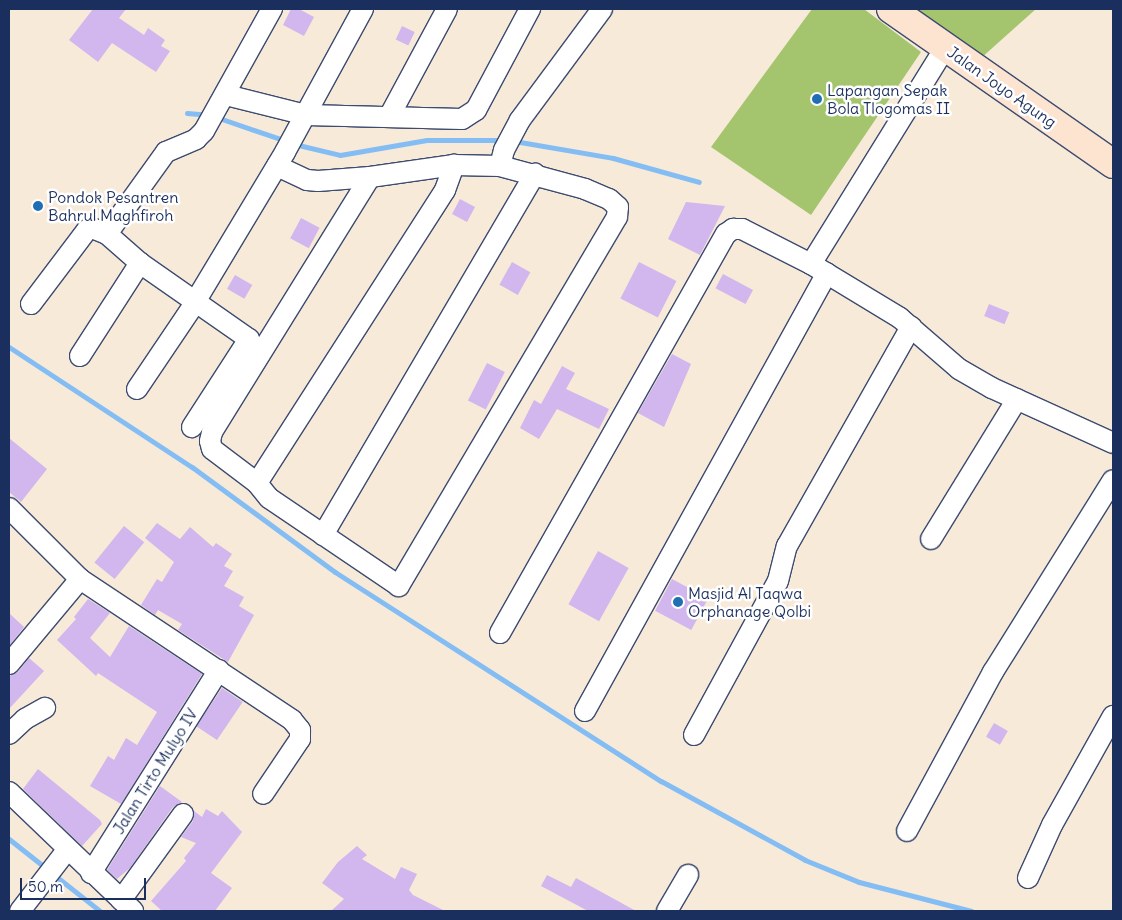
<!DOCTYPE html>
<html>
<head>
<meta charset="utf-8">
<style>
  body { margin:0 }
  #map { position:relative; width:1122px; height:920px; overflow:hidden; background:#f8ead8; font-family:Delius,sans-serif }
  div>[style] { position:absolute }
  .green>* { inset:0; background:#a4c56e }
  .stream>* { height:5px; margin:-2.5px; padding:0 2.5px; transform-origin:2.5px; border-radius:2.5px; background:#84bdf4 }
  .building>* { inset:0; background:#d2b6ee; transform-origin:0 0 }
  .roads { filter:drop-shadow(1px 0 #3c4b70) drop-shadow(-1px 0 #3c4b70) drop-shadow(0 1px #3c4b70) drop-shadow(0 -1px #3c4b70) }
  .minor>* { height:20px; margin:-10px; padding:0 10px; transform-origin:10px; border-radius:10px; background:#fff }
  .secondary>* { height:28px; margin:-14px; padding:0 14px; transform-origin:14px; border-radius:14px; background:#fde4d0 }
  .dots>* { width:14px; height:14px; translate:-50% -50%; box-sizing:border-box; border:2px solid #fff; border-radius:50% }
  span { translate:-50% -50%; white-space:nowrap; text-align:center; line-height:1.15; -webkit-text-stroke:5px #fff; paint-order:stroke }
  .street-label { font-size:16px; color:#1b2f5e }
  .poi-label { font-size:16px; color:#1b2f5e }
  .left { translate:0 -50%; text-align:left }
  .frame { position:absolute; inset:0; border:10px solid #1b2f5e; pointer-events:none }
  .scale { position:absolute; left:20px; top:878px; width:126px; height:22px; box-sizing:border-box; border:2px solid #1b2f5e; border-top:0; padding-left:6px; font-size:15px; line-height:18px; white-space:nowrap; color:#1b2f5e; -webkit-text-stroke:4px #fff; paint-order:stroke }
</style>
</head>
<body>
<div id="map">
  <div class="green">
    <i style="clip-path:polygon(812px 9px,864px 9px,921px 52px,811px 215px,711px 147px)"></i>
    <i style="clip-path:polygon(912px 9px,1036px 9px,980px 59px)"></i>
  </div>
  <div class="stream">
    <i style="left:187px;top:113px;width:21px;rotate:5deg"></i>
    <i style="left:216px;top:117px;width:74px;rotate:18.9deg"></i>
    <i style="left:514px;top:141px;width:100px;rotate:9.7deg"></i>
    <i style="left:613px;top:158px;width:89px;rotate:15.6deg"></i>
    <i style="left:294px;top:144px;width:47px;rotate:13.4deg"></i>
    <i style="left:340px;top:155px;width:88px;rotate:-9.8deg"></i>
    <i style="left:427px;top:140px;width:76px"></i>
    <i style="left:9px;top:347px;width:219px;rotate:33.3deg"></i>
    <i style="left:192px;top:467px;width:177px;rotate:36.3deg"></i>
    <i style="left:335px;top:572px;width:387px;rotate:32.7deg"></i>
    <i style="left:661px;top:781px;width:164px;rotate:28.7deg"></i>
    <i style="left:805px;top:860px;width:58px;rotate:22.2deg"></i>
    <i style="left:859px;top:882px;width:116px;rotate:14.5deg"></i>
    <i style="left:9px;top:839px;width:48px;rotate:38.3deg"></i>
    <i style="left:53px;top:874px;width:60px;rotate:38.2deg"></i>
  </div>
  <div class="building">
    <i style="clip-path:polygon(93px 9px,126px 9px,119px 18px,144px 35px,148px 28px,165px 40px,161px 46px,170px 51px,156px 72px,112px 43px,98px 62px,69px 40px)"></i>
    <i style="clip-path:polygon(291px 9px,299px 9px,314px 17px,304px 36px,283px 25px)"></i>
    <i style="left:402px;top:26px;width:14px;height:15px;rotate:25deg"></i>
    <i style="left:460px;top:199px;width:17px;height:17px;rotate:28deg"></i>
    <i style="clip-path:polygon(686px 202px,725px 206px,700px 255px,668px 239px)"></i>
    <i style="left:301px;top:218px;width:21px;height:23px;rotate:28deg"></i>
    <i style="left:512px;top:262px;width:21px;height:26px;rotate:29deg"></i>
    <i style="left:639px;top:262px;width:42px;height:41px;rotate:27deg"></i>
    <i style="left:723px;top:274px;width:34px;height:16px;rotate:28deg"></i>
    <i style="left:235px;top:275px;width:20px;height:16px;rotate:30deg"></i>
    <i style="left:989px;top:304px;width:22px;height:13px;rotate:22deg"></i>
    <i style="clip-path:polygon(672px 354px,691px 364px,664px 427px,638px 413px)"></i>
    <i style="left:487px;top:363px;width:20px;height:42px;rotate:27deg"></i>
    <i style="clip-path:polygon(562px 366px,575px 373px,566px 389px,609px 409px,599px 429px,557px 409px,539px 439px,520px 428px,534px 400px,541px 404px)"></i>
    <i style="clip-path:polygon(9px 438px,47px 469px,21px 502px,9px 492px)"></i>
    <i style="clip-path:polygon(157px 523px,180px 539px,190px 527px,213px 547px,216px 543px,232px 554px,224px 566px,233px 571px,224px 586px,244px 597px,239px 606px,254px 615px,228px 662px,178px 630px,182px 624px,158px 610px,155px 615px,141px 605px,157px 579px,162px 582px,174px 562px,145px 538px)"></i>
    <i style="left:124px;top:526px;width:26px;height:47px;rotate:39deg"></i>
    <i style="left:598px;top:551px;width:35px;height:61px;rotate:29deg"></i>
    <i style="left:672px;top:579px;width:41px;height:36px;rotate:28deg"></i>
    <i style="clip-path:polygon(88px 599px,110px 613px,90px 638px,110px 657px,129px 626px,202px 674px,121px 804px,90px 786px,108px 756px,114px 760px,126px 738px,137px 745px,157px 712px,98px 673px,96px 676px,57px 640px,76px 619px,74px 617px)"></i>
    <i style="clip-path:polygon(9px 613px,24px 627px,9px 646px)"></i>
    <i style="clip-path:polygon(29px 658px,44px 671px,9px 709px,9px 676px,18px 672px)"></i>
    <i style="left:222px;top:688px;width:25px;height:46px;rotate:34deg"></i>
    <i style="left:994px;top:723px;width:16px;height:16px;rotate:30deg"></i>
    <i style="clip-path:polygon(38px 769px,100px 820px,102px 824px,82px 846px,23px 789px)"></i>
    <i style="clip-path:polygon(160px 786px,182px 802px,173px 807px,130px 868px,117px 879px,107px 870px)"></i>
    <i style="clip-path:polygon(206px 809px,218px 816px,222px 811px,242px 832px,211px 873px,232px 888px,215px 911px,162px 911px,151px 901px,186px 861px,184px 858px,196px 843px,181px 837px,193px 821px,194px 811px,202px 817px)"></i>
    <i style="clip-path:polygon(357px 846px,367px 855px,362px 859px,395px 879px,401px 867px,417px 874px,409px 890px,413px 895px,445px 911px,331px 911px,344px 899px,322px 883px,338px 862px)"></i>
    <i style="clip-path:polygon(547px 875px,571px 887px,576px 878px,636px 911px,588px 911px,541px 886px)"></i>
  </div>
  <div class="roads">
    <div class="minor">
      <i style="left:226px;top:95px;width:82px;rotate:14deg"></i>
      <i style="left:306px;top:115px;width:156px;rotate:1.5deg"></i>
      <i style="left:462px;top:119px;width:17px;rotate:-33deg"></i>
      <i style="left:476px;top:110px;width:115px;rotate:-61.9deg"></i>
      <i style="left:390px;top:115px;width:120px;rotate:-61.7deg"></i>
      <i style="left:277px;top:166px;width:33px;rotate:25deg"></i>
      <i style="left:307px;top:180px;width:11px;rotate:5deg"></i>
      <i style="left:318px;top:181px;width:52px;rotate:-4.4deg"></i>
      <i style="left:370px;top:177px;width:85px;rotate:-8.1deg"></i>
      <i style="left:454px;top:165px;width:46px;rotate:1.2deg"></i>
      <i style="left:500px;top:166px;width:88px;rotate:15.1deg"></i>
      <i style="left:585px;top:189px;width:26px;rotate:23deg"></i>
      <i style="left:609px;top:199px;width:12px;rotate:42deg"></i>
      <i style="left:618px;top:207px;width:10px;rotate:96deg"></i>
      <i style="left:617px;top:217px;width:429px;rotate:120.6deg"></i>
      <i style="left:399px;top:586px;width:157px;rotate:-145.9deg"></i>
      <i style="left:269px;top:498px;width:19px;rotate:-129deg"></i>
      <i style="left:257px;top:483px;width:56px;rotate:-142.9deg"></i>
      <i style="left:212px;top:449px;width:8px;rotate:-104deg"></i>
      <i style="left:210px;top:441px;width:9px;rotate:-77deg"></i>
      <i style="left:212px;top:432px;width:300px;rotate:-58.2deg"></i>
      <i style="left:500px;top:166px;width:16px;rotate:-76deg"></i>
      <i style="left:504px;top:150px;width:34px;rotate:-62deg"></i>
      <i style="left:520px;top:120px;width:138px;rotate:-53.5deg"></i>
      <i style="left:107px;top:234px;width:101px;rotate:-54.3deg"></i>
      <i style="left:166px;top:152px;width:33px;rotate:-23deg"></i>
      <i style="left:196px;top:139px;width:11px;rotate:-45deg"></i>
      <i style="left:204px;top:131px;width:140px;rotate:-60.9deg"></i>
      <i style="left:811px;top:264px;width:254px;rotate:-58.2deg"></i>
      <i style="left:198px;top:297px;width:169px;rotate:-59deg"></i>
      <i style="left:285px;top:152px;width:163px;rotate:-61.4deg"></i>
      <i style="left:31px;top:304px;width:93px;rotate:-52.9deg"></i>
      <i style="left:87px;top:230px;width:5px;rotate:-22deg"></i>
      <i style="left:92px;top:228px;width:16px;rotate:22deg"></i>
      <i style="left:107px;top:234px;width:44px;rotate:41.3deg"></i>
      <i style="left:140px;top:263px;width:133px;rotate:34.9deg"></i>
      <i style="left:249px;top:339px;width:105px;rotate:122.9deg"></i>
      <i style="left:80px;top:356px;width:111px;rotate:-57.2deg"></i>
      <i style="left:137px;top:389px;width:104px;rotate:-56deg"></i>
      <i style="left:257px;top:483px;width:348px;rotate:-57.3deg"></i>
      <i style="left:445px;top:190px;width:27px;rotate:-70deg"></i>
      <i style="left:9px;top:508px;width:100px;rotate:45deg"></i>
      <i style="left:80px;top:579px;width:255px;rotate:33.6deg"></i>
      <i style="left:292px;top:720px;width:13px;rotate:51deg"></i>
      <i style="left:300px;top:730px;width:9px;rotate:90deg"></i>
      <i style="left:300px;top:739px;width:66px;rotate:123.9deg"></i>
      <i style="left:323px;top:535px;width:419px;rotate:-59.6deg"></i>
      <i style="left:931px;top:539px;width:164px;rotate:-58.4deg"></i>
      <i style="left:500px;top:633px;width:459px;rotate:-60.5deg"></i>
      <i style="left:726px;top:234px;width:9px;rotate:-36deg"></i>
      <i style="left:733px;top:229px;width:9px"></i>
      <i style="left:742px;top:229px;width:77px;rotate:26.9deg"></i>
      <i style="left:811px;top:264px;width:104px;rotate:31.2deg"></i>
      <i style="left:900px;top:318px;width:78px;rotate:40.8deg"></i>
      <i style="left:959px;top:369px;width:38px;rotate:30deg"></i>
      <i style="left:992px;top:388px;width:133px;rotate:24.4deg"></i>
      <i style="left:9px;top:664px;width:111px;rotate:-50.1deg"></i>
      <i style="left:585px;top:711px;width:500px;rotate:-61.08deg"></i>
      <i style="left:9px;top:734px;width:22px;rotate:-43deg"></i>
      <i style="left:25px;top:719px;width:23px;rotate:-29deg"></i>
      <i style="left:694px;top:735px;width:175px;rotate:-61.4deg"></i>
      <i style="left:778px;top:581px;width:36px;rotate:-76deg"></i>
      <i style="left:787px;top:546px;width:252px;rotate:-60.5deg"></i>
      <i style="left:9px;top:792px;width:172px;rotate:43.8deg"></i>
      <i style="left:907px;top:831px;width:181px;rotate:-61.6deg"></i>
      <i style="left:993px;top:672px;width:226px;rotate:-58deg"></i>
      <i style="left:91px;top:873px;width:240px;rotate:-57.8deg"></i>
      <i style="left:1028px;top:878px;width:58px;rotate:-65.6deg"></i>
      <i style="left:1052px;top:825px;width:125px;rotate:-60.8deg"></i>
      <i style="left:121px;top:900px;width:106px;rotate:-54.2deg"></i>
      <i style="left:20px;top:911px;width:77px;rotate:-52.4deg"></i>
      <i style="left:667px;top:911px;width:42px;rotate:-59.7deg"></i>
    </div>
    <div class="secondary">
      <i style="left:891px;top:9px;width:271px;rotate:34.9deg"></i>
    </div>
  </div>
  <div class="dots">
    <i style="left:817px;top:99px;background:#1f6fb2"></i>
    <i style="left:38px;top:206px;background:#1f6fb2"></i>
    <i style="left:678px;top:602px;background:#1f6fb2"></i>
  </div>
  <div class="street-label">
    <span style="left:1002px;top:87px;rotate:35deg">Jalan Joyo Agung</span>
    <span style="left:155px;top:771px;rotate:-58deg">Jalan Tirto Mulyo IV</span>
  </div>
  <div class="poi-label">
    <span class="left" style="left:827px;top:99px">Lapangan Sepak<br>Bola Tlogomas II</span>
    <span class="left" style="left:48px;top:206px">Pondok Pesantren<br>Bahrul Maghfiroh</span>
    <span class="left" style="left:688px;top:602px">Masjid Al Taqwa<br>Orphanage Qolbi</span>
  </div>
  <div class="frame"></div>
  <div class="scale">50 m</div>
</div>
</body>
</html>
